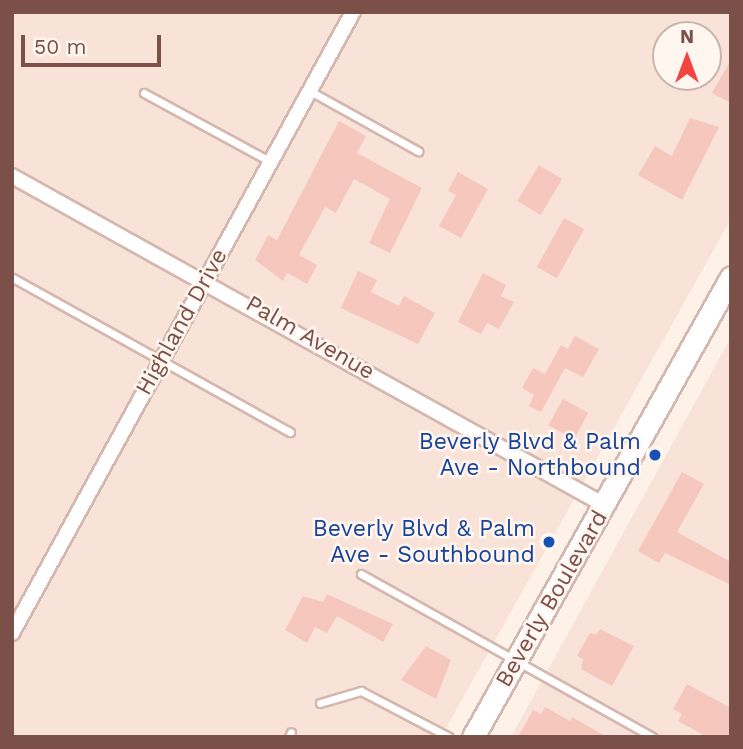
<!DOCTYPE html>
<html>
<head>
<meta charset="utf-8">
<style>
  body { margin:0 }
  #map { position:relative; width:743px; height:749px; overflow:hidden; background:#fef1e7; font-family:"Work Sans",sans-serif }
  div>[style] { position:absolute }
  .residential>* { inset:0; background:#f9e3d8 }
  .building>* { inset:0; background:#f6c7bc; transform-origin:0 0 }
  .roads { filter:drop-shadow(2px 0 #d4b7ae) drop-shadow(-2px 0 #d4b7ae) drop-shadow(0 2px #d4b7ae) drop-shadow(0 -2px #d4b7ae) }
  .lane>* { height:7px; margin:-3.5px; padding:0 3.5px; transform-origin:3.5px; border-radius:3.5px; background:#fff }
  .street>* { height:14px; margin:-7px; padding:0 7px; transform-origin:7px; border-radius:7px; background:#fff }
  .secondary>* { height:21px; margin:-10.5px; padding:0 10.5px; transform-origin:10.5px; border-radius:10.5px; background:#fff }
  .dots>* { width:19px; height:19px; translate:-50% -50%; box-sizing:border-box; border:4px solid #fff6f0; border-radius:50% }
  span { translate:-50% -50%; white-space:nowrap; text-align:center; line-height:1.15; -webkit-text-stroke:5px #fff6f0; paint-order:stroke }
  .street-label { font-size:23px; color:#7b5048 }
  .transit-label { font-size:23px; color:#164399 }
  .right { translate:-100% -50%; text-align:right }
  .frame { position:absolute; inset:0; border:14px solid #7b5048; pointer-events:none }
  .north { position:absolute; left:652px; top:21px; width:70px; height:70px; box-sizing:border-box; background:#fff6f0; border:2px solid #cab4ad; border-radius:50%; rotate:0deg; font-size:19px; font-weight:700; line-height:28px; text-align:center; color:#7b5048 }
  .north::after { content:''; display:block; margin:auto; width:24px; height:32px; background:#f34442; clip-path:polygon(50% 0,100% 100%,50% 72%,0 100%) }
  .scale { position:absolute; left:21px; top:35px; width:140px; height:32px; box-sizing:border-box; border:4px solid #7b5048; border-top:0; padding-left:9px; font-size:21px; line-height:24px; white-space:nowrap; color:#7b5048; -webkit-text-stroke:5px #fff6f0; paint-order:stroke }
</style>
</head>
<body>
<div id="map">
  <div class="residential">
    <i style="clip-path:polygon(evenodd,12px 12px,731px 12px,731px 219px,441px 737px,12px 737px,12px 12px,666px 35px,708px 35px,708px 77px,666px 77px,666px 35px)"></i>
    <i style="clip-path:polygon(731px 337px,731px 737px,511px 737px)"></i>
  </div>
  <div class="building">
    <i style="clip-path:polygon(731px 60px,731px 103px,712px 93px)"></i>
    <i style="clip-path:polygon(690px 118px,719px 127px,682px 200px,638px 175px,655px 146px,672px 156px)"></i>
    <i style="clip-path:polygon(339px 121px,366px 136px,357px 153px,422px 188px,390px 253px,369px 243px,390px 199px,354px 179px,336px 213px,325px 207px,299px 255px,317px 265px,307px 284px,287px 273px,283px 281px,255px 260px,268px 235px,277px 240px)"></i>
    <i style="left:539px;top:165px;width:27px;height:42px;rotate:31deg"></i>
    <i style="clip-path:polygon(458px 172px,488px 189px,461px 238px,439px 226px,456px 195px,448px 191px)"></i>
    <i style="left:564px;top:218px;width:23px;height:56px;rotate:29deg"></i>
    <i style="clip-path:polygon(358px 271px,377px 280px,371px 292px,399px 306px,404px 296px,435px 313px,418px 344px,341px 308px)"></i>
    <i style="clip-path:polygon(483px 273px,506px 285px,501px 296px,514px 302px,499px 329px,487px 323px,481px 334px,458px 322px)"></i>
    <i style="clip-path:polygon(575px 336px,599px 349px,583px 377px,565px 368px,541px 412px,529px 406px,534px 395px,522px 388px,533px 368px,545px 374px,561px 345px,568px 349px)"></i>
    <i style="left:563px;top:399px;width:29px;height:30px;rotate:29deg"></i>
    <i style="clip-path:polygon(682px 472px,704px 484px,677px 532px,731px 562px,731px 585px,665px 553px,659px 563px,638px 551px)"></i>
    <i style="clip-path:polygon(327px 594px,393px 624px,383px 642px,337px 616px,327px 633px,315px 627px,307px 643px,285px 630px,303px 596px,323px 602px)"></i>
    <i style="clip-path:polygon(600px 629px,634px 646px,612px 686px,581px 669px,583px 659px,577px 656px,590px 633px,596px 635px)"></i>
    <i style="clip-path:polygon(426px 646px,451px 660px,436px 699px,401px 680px)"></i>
    <i style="clip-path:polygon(687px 684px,731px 708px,731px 737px,707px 737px,678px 721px,682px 714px,673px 709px)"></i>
    <i style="clip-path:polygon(545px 707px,570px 721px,572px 717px,607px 737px,518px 737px,533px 710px,541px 714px)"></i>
  </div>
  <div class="roads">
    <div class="lane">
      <i style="left:310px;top:91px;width:124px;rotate:29.1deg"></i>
      <i style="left:144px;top:93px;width:145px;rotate:28.5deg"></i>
      <i style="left:13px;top:278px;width:317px;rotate:29.1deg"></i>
      <i style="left:361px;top:574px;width:334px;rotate:29.2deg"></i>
      <i style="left:320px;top:703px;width:43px;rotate:-16.3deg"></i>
      <i style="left:361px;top:691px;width:99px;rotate:27.6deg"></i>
      <i style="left:289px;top:737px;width:5px;rotate:-68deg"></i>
    </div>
    <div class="street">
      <i style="left:12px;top:176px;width:680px;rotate:29.05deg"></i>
      <i style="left:12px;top:633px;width:708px;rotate:-61.23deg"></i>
    </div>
    <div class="secondary">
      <i style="left:473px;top:737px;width:527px;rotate:-60.71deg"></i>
    </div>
  </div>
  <div class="dots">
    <i style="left:655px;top:455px;background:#1a4fb4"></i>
    <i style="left:549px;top:542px;background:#1a4fb4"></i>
  </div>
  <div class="street-label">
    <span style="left:182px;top:322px;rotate:-61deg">Highland Drive</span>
    <span style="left:310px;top:338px;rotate:30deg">Palm Avenue</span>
    <span style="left:552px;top:599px;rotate:-60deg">Beverly Boulevard</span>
  </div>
  <div class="transit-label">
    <span class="right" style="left:641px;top:455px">Beverly Blvd &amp; Palm<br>Ave - Northbound</span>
    <span class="right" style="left:535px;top:542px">Beverly Blvd &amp; Palm<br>Ave - Southbound</span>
  </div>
  <div class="frame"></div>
  <div class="north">N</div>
  <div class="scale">50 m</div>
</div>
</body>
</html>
